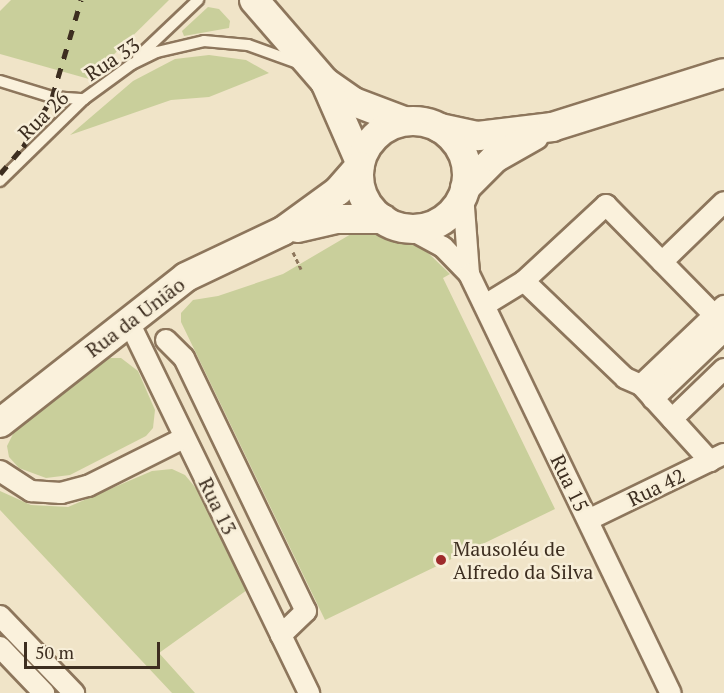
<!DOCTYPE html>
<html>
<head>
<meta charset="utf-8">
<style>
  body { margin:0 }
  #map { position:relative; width:724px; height:693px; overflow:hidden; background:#f0e4c8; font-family:"PT Serif",serif }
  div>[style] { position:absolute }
  .green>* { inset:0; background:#c9cf9b }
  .path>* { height:3px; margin-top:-1.5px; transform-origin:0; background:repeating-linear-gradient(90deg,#8d765c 0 4.5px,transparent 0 7.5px) }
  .roads { filter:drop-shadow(2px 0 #8d765c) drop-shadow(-2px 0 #8d765c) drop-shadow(0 2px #8d765c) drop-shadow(0 -2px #8d765c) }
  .lane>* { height:10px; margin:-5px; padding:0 5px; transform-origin:5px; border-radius:5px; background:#faf1dc }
  .street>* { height:20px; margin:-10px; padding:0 10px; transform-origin:10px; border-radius:10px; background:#faf1dc }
  .secondary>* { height:28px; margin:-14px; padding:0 14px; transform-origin:14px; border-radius:14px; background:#faf1dc }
  .secondary>.ring { margin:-14px; padding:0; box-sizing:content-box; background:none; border:28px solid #faf1dc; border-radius:50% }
  .rail>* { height:4.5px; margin-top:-2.25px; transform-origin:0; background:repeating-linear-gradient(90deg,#3d2e20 0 10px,transparent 0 20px) }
  .dots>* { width:16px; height:16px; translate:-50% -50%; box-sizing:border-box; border:3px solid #f7eed8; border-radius:50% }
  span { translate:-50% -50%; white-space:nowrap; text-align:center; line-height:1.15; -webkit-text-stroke:5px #f7eed8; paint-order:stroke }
  .street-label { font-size:20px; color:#3d2e20 }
  .poi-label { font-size:20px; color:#3d2e20 }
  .left { translate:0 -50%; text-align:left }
  .scale { position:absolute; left:24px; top:642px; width:136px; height:27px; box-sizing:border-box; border:3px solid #3d2e20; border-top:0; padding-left:8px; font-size:18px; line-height:21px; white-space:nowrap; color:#3d2e20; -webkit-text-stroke:4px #f7eed8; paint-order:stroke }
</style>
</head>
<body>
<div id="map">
  <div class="green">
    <i style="clip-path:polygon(11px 0,169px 0,89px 79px,0 54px,0 11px)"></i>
    <i style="clip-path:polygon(208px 7px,219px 9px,230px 21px,229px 28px,184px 36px,182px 31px)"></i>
    <i style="clip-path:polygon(209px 55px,246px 60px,269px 73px,209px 97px,171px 100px,70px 135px,133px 81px,175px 59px)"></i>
    <i style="clip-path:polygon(363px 227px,424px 249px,450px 274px,443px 278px,555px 509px,325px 620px,181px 322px,181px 313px,193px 300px,218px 296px,283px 274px)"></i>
    <i style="clip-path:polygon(106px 358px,121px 358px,138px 371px,155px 410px,153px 428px,146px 436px,70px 475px,46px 478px,19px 468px,9px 457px,7px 446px,16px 428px)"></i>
    <i style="clip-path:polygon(172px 469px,185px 475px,200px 493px,247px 590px,159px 653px,195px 693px,172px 693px,0 510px,0 491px,31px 505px,68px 507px,152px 471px)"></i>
  </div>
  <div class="path">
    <i style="left:293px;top:252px;width:19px;rotate:65deg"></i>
  </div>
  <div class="roads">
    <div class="lane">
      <i style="left:138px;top:57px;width:83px;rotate:-43.5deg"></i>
      <i style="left:0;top:81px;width:54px;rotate:17.1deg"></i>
      <i style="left:52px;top:97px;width:32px;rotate:4deg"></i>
      <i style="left:84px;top:99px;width:59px;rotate:-36.1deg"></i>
      <i style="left:132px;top:64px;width:28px;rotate:-26deg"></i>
      <i style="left:157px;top:52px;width:48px;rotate:-13.2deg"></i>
      <i style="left:204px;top:41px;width:44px;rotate:5.2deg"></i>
      <i style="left:248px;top:45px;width:53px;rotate:19.8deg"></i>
      <i style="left:0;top:181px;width:117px;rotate:-44.3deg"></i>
    </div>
    <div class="street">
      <i style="left:463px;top:194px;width:80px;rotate:85.7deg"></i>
      <i style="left:406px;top:227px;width:42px;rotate:28.4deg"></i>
      <i style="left:443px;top:247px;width:37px;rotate:46deg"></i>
      <i style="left:469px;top:274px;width:465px;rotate:64.3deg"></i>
      <i style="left:662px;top:262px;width:86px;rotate:-44.1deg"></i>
      <i style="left:524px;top:281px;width:112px;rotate:-42.8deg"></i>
      <i style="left:606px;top:205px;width:168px;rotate:45.5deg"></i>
      <i style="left:485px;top:305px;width:46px;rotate:-31.6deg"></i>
      <i style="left:524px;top:281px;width:140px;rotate:43.8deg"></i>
      <i style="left:625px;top:378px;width:17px;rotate:24deg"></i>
      <i style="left:641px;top:385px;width:115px;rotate:-43.6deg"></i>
      <i style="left:128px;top:320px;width:415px;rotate:64.1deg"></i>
      <i style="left:166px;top:340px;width:25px;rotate:45deg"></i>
      <i style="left:184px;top:358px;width:281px;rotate:64.3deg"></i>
      <i style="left:306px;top:611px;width:35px;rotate:136deg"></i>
      <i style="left:641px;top:385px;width:103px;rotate:47.8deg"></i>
      <i style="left:653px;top:399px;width:98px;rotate:-43.8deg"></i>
      <i style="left:672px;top:419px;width:72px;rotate:-43.9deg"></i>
      <i style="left:0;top:471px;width:37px;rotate:33deg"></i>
      <i style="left:31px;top:491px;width:30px;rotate:4deg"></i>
      <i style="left:61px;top:493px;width:28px;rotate:-15deg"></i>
      <i style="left:88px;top:486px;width:107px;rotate:-26.6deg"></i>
      <i style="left:588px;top:520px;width:151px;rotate:-25.9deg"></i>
      <i style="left:0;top:616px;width:107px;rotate:46.1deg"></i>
      <i style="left:0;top:647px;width:64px;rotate:46.3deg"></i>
    </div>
    <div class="secondary">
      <i style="left:254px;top:0;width:108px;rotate:49.1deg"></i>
      <i style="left:325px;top:82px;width:35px;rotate:35deg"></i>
      <i style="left:354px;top:102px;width:53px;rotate:20.8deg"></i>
      <i style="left:325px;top:82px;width:87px;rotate:66.4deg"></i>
      <i class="ring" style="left:359px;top:121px;width:80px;height:80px"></i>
      <i style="left:440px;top:128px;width:39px;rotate:12deg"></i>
      <i style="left:478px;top:136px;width:75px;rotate:-6.9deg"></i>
      <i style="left:552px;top:127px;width:180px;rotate:-17.4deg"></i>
      <i style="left:465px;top:188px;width:42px;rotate:-45deg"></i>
      <i style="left:495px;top:158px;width:45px;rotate:-29.4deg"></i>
      <i style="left:297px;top:228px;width:40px;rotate:-13deg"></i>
      <i style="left:336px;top:219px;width:47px"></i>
      <i style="left:0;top:423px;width:236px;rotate:-38.1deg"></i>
      <i style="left:186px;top:277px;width:107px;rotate:-25.4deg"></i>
      <i style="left:283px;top:231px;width:68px;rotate:-36deg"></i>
      <i style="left:338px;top:191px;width:33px;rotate:-49deg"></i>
    </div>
  </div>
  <div class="rail">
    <i style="left:0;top:174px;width:35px;rotate:-50deg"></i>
    <i style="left:23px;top:147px;width:58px;rotate:-59.9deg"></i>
    <i style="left:52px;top:97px;width:101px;rotate:-73.4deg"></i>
  </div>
  <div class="dots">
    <i style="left:441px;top:560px;background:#9e2a2b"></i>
  </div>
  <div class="street-label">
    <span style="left:112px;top:59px;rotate:-33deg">Rua 33</span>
    <span style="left:43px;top:115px;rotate:-44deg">Rua 26</span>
    <span style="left:135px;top:317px;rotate:-37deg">Rua da União</span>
    <span style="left:570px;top:483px;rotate:64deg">Rua 15</span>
    <span style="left:656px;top:487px;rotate:-26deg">Rua 42</span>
    <span style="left:218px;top:506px;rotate:64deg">Rua 13</span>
  </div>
  <div class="poi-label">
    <span class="left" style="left:453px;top:560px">Mausoléu de<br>Alfredo da Silva</span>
  </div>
  <div class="scale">50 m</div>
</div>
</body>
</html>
